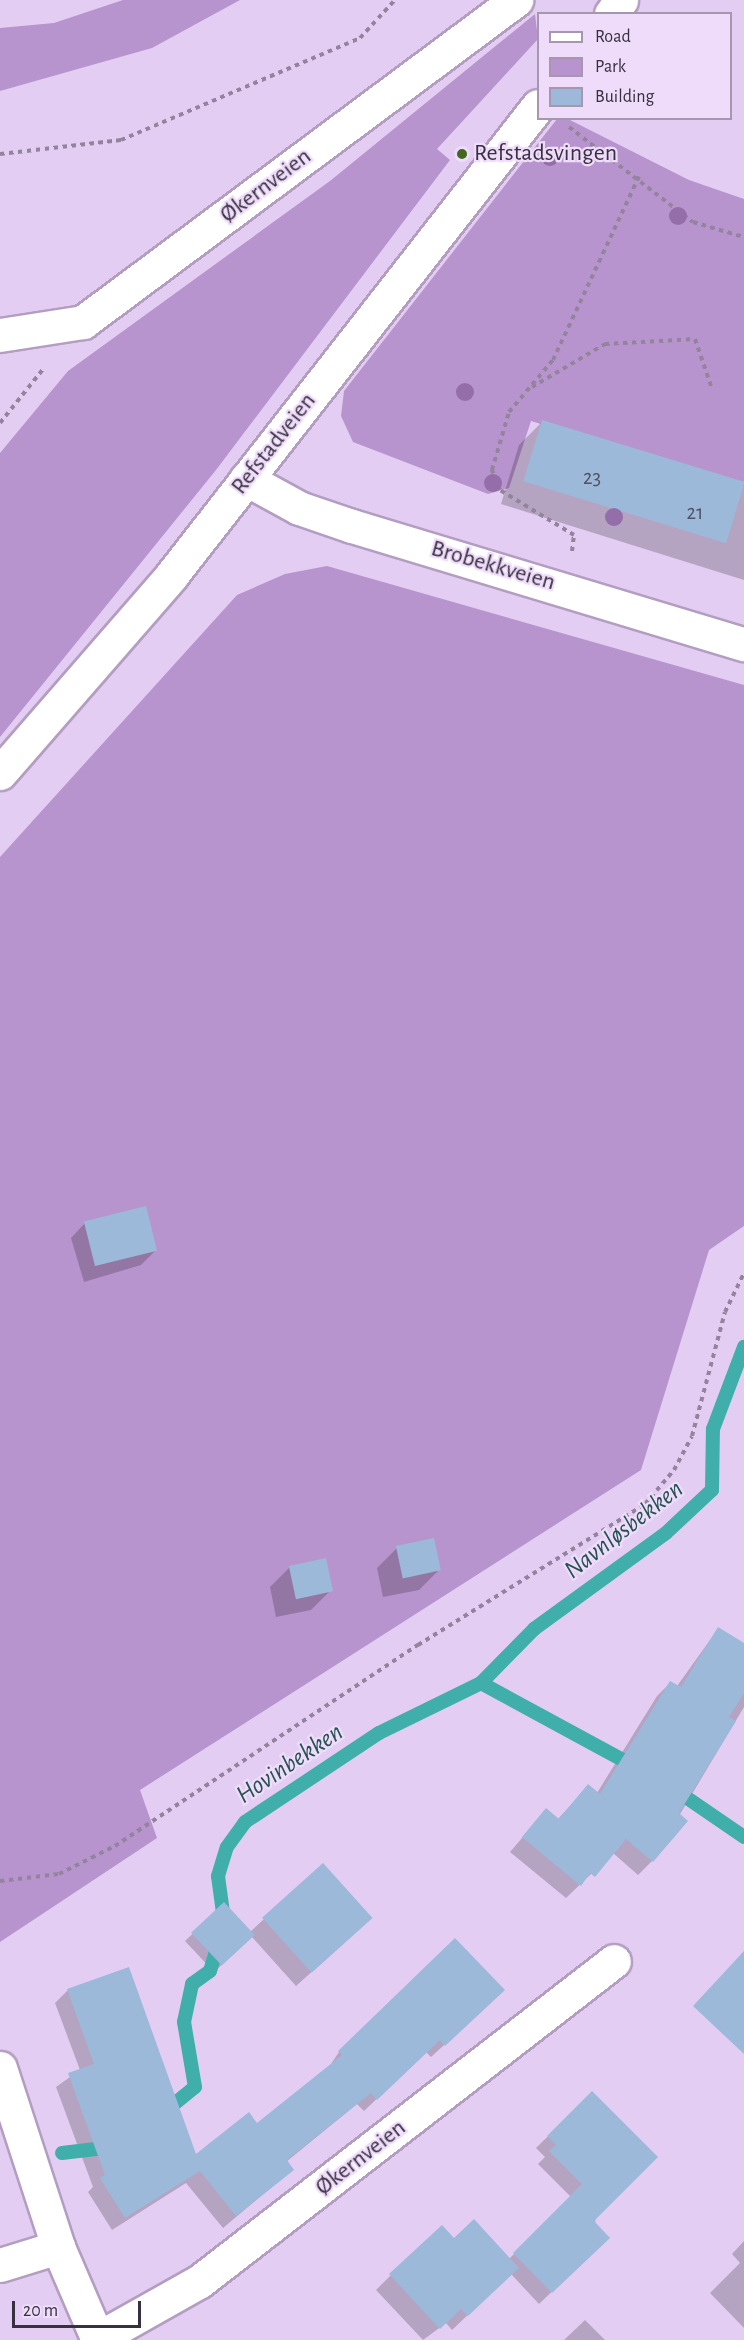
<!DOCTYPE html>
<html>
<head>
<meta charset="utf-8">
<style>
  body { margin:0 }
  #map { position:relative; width:744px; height:2340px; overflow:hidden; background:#e3cdf2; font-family:"Alegreya Sans",sans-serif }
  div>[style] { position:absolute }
  .green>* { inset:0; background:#b894ce }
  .shadow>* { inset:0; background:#0003 }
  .stream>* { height:14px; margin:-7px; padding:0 7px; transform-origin:7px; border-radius:7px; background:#40afab }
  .building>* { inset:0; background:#9cb9d9; transform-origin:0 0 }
  .path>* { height:4px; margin-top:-2px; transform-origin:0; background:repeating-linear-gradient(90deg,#93839d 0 4.5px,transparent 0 9px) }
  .roads { filter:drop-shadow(2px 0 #b39ec1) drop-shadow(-2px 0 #b39ec1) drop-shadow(0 2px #b39ec1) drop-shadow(0 -2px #b39ec1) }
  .minor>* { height:33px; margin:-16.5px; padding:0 16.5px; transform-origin:16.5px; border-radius:16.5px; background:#fff }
  .tertiary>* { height:33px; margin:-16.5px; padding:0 16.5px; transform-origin:16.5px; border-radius:16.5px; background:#fff }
  .trees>* { width:18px; height:18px; margin:-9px; border-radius:50%; background:#936ea8 }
  .dots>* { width:16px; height:16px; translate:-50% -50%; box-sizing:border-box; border:3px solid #eedcfa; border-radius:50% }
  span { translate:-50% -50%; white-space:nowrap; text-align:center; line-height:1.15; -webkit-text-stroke:4.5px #eedcfa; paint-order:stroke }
  .number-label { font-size:21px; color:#525266 }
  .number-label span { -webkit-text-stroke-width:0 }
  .poi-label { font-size:24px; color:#39303f }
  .left { translate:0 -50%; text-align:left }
  .street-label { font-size:24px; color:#39303f }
  .water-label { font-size:26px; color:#245351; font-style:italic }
  .legend { position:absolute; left:537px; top:12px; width:195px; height:108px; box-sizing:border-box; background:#eedcfa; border:2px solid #a697af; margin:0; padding:8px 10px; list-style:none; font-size:18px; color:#39303f }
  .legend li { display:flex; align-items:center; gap:12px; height:30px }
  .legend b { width:30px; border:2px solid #a697af }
  .scale { position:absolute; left:12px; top:2301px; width:129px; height:27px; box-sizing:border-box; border:3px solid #39303f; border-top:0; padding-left:8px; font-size:18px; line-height:21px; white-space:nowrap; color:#39303f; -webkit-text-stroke:4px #eedcfa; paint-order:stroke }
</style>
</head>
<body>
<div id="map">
  <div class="green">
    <i style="clip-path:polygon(123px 0,240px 0,152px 48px,0 91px,0 28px,54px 23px)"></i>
    <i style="clip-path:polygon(535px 14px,538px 39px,437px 149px,450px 160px,216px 470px,0 737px,0 453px,68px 371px,330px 181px)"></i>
    <i style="clip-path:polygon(557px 119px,568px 119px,689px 180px,744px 199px,744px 486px,531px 421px,509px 488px,488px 494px,353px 442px,341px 416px,344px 391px)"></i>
    <i style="clip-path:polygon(327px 566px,744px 685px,744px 1226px,709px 1250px,641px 1470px,140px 1790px,157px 1838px,0 1942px,0 857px,237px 595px,285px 574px)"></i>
  </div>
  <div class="shadow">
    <i style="clip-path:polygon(542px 422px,744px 485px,744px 580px,501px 504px,519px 445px)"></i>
    <i style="clip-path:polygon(85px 1223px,155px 1251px,141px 1265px,84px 1282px,71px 1238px)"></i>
    <i style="clip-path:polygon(397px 1548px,439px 1570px,419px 1590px,383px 1597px,377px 1568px)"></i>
    <i style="clip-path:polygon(290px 1567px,331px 1590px,311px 1610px,276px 1617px,270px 1587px)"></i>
    <i style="clip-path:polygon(718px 1629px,744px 1645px,744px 1707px,652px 1861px,638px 1875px,613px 1853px,566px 1898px,510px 1852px,546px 1810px,558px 1819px,588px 1786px,597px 1793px,657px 1696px,671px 1682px,677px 1686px)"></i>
    <i style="clip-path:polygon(323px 1865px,356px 1932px,296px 1986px,252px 1937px,214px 1972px,185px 1941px,224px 1904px,250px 1932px)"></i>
    <i style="clip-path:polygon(68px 1990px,195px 2157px,256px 2125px,329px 2067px,339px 2052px,490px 2003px,431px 2057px,426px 2052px,364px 2111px,357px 2104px,286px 2162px,292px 2170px,223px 2228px,186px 2183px,112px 2230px,88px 2192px,93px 2187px,56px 2087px,80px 2070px,55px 2003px)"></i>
    <i style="clip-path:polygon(592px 2093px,596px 2249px,539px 2304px,511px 2274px,452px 2330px,446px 2323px,423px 2340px,376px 2290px,391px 2275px,454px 2240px,509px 2259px,571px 2197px,538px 2164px,545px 2157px,536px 2148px)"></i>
    <i style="clip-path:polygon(744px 2241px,744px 2328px,710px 2293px,740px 2263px,732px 2254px)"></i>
    <i style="clip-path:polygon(585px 2320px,605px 2340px,564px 2340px)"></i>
  </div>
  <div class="stream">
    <i style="left:481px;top:1683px;width:76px;rotate:-45.5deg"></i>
    <i style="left:534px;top:1629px;width:163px;rotate:-36deg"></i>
    <i style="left:666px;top:1533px;width:63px;rotate:-43.1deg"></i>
    <i style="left:712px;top:1490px;width:61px;rotate:-89.1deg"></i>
    <i style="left:713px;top:1429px;width:88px;rotate:-69.3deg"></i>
    <i style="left:674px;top:1789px;width:85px;rotate:34.4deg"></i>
    <i style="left:224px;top:1920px;width:44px;rotate:-97.8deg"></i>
    <i style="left:218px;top:1876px;width:30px;rotate:-73deg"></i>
    <i style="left:227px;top:1847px;width:31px;rotate:-54deg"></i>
    <i style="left:245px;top:1822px;width:161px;rotate:-33.6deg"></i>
    <i style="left:379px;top:1733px;width:114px;rotate:-26.1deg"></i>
    <i style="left:481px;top:1683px;width:176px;rotate:28.5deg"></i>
    <i style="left:163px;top:2113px;width:41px;rotate:-39.1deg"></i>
    <i style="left:195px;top:2087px;width:66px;rotate:-99.6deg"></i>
    <i style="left:184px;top:2022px;width:39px;rotate:-78deg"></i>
    <i style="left:192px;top:1984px;width:22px;rotate:-36deg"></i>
    <i style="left:210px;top:1971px;width:31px;rotate:-73deg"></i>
    <i style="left:62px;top:2153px;width:51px;rotate:-6.7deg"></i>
  </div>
  <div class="building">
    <i style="left:542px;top:420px;width:212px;height:64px;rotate:17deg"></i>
    <i style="left:146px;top:1206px;width:46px;height:64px;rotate:76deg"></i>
    <i style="left:434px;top:1538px;width:33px;height:39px;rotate:78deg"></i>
    <i style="left:326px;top:1558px;width:34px;height:38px;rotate:78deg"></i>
    <i style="clip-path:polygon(718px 1627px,744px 1643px,744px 1693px,729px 1717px,736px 1721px,679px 1813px,688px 1821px,653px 1862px,626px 1839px,595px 1877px,590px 1873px,581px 1886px,522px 1837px,546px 1808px,559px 1819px,588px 1784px,600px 1794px,670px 1681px,681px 1687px)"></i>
    <i style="left:323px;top:1863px;width:74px;height:82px;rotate:48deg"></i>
    <i style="left:224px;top:1902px;width:45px;height:45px;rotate:47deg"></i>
    <i style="clip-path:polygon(455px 1938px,505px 1990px,445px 2046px,440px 2040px,377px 2100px,371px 2093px,287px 2160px,294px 2170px,236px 2216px,200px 2171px,125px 2218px,100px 2178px,105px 2175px,68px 2073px,94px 2064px,67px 1989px,129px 1967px,196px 2154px,249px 2112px,257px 2123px,342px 2055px,338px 2051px)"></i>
    <i style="clip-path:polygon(744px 1951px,744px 2054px,693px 2006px)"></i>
    <i style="clip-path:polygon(592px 2091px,658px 2157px,594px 2221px,610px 2238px,552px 2293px,513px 2253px,582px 2184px,549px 2151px,556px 2145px,547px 2136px)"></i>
    <i style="clip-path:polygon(474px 2219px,519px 2268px,468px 2316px,461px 2309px,440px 2329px,389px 2274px,442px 2225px,454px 2238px)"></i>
  </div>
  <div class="path">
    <i style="left:569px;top:127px;width:156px;rotate:37.5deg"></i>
    <i style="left:693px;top:222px;width:53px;rotate:16.4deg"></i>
    <i style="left:0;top:154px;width:122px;rotate:-6.6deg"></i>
    <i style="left:121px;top:140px;width:260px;rotate:-23.1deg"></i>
    <i style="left:360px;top:38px;width:52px;rotate:-47.4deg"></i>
    <i style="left:532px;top:387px;width:85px;rotate:-30.5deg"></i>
    <i style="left:605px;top:344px;width:90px;rotate:-3.2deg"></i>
    <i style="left:695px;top:339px;width:53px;rotate:71.2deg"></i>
    <i style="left:0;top:423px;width:70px;rotate:-51.3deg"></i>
    <i style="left:572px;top:551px;width:16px;rotate:-83deg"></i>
    <i style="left:574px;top:535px;width:87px;rotate:-148.7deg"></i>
    <i style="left:500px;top:490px;width:22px;rotate:-112deg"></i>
    <i style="left:492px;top:470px;width:60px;rotate:-73.7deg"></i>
    <i style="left:509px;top:412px;width:68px;rotate:-49.8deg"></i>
    <i style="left:553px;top:360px;width:203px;rotate:-64.9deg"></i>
    <i style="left:0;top:1881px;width:59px;rotate:-6.8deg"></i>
    <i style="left:59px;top:1874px;width:63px;rotate:-26.6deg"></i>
    <i style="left:115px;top:1846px;width:364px;rotate:-33.6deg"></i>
    <i style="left:418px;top:1645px;width:267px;rotate:-31.8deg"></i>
    <i style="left:645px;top:1504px;width:45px;rotate:-49.5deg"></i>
    <i style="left:674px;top:1470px;width:38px;rotate:-62deg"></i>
    <i style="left:692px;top:1436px;width:128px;rotate:-75.1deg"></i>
    <i style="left:725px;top:1312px;width:43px;rotate:-64deg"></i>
  </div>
  <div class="roads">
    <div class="minor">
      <i style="left:0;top:335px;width:84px;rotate:-8.9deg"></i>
      <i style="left:83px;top:322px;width:540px;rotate:-36.64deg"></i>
      <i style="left:246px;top:479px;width:60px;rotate:28.7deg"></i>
      <i style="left:299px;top:508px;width:56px;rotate:18.8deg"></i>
      <i style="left:352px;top:526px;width:409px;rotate:16.8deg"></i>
      <i style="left:0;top:2068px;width:188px;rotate:72deg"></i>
      <i style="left:58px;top:2247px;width:101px;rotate:66.7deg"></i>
      <i style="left:0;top:2265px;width:61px;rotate:-17.2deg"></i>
      <i style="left:97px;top:2339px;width:118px;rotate:-29.4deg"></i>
      <i style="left:200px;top:2281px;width:523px;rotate:-37.7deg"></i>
    </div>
    <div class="tertiary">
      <i style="left:611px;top:14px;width:17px;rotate:-54deg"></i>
      <i style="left:0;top:773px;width:261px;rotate:-49deg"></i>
      <i style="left:171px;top:576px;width:596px;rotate:-52.02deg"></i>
    </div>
  </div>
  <div class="trees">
    <i style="left:550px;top:157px"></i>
    <i style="left:678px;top:216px"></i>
    <i style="left:465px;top:392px"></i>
    <i style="left:493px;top:483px"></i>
    <i style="left:614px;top:517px"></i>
  </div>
  <div class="dots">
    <i style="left:462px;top:154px;background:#43671f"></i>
  </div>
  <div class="number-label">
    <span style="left:592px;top:478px">23</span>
    <span style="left:695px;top:513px">21</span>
  </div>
  <div class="poi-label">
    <span class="left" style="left:474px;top:154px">Refstadsvingen</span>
  </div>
  <div class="street-label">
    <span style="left:266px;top:186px;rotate:-37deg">Økernveien</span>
    <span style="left:274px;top:444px;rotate:-52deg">Refstadveien</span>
    <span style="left:493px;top:566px;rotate:16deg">Brobekkveien</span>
    <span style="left:361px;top:2158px;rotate:-38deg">Økernveien</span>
  </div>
  <div class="water-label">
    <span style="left:624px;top:1530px;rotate:-38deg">Navnløsbekken</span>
    <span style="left:290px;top:1764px;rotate:-34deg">Hovinbekken</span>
  </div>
  <ul class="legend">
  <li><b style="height:8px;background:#fff"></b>Road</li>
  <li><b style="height:16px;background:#b894ce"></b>Park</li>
  <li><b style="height:16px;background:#9cb9d9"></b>Building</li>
  </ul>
  <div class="scale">20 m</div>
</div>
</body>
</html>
